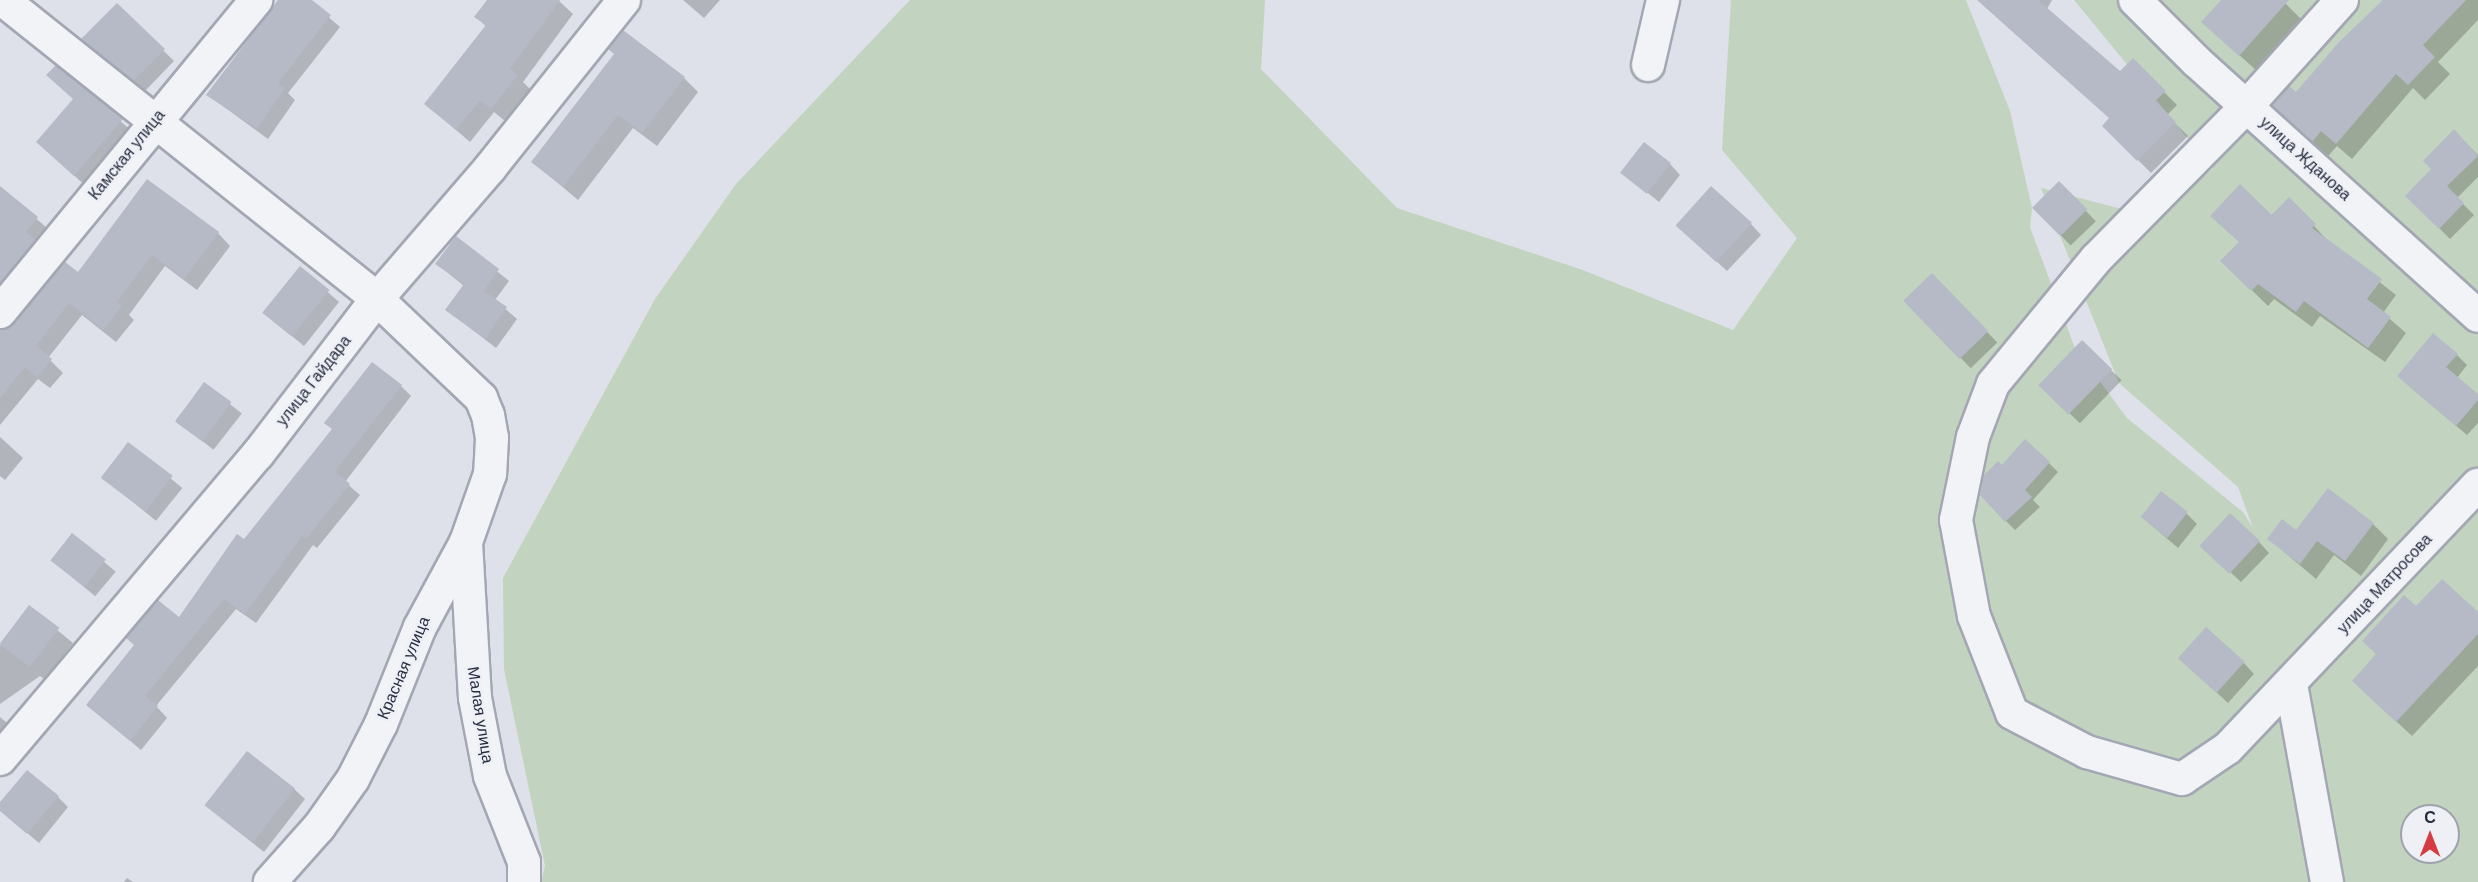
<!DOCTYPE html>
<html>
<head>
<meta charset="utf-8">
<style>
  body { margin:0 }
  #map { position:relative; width:2478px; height:882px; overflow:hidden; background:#dee1e9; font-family:"DM Sans",sans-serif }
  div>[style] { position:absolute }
  .green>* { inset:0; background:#c2d3bf }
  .shadow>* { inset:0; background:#0003; transform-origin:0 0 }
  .building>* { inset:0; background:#b5bac6; transform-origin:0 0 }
  .roads { filter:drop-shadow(2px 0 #a3a7b3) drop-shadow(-2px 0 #a3a7b3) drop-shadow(0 2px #a3a7b3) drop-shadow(0 -2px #a3a7b3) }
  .street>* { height:32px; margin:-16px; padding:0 16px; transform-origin:16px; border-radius:16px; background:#f1f3f7 }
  span { translate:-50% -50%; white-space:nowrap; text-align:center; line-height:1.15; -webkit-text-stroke:5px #eef0f6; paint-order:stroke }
  .street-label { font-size:16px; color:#272d40 }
  .north { position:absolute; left:2400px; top:804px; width:60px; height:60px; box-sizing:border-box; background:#eef0f6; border:2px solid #9ea2ad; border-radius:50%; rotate:0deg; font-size:16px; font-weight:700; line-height:24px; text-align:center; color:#272d40 }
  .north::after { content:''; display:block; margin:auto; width:21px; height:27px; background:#d53c41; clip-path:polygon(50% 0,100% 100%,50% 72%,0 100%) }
</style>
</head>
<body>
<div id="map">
  <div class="green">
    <i style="clip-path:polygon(evenodd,910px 0,1265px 0,1261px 69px,1397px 208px,1580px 269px,1733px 330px,1797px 238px,1722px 150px,1731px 0,1966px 0,2010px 111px,2032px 208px,2030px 227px,2074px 346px,2127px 418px,2243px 512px,2253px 528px,2238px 487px,2119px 383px,2041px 188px,2141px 214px,2213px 169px,2074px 0,2478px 0,2478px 882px,2333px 882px,2306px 667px,2298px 648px,2304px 668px,2322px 882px,541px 882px,545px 866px,504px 669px,503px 578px,655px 299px,736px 184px,910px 0,2412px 816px,2448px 816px,2448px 852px,2412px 852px,2412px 816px)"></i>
  </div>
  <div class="shadow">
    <i style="clip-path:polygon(281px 0,309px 0,340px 27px,288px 93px,295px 100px,268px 139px,208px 95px)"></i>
    <i style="clip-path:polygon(489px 0,558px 0,573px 14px,523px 82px,531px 90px,505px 121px,494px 112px,470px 142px,426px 104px,487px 27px,476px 17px)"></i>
    <i style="clip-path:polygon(683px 0,720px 0,704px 18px)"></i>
    <i style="clip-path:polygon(1996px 0,2052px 0,2047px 9px,2120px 73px,2133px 61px,2177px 105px,2167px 115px,2188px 136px,2151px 173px,2104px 126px,2111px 119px)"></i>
    <i style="clip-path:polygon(2223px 0,2282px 0,2301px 19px,2256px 70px,2219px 37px)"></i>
    <i style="clip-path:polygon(2385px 0,2478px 0,2478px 20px,2438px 62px,2450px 74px,2425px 100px,2413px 88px,2352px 159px,2337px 146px,2328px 156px,2289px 121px)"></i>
    <i style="clip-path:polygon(117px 5px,174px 61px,145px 91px,83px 39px)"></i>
    <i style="clip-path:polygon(616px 54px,684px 78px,698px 92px,657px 146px,633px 128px,578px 200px,533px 162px)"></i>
    <i style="clip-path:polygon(56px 67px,138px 136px,90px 190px,54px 157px,75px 100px,48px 75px)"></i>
    <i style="clip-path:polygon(2454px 131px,2478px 155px,2478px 177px,2457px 198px,2474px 215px,2450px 239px,2407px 196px,2433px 169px)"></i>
    <i style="clip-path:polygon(1670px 164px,1680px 175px,1659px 202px,1623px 173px)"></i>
    <i style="left:2059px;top:183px;width:53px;height:35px;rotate:46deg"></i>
    <i style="clip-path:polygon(0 188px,53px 233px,15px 283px,0 270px)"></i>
    <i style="clip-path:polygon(2289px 199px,2329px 242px,2396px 295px,2383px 313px,2406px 333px,2385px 362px,2320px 316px,2312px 327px,2274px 299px,2268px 306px,2222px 261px)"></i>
    <i style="clip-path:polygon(1751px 224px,1761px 235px,1727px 271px,1688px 235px)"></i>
    <i style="clip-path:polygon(218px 233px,230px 246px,197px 290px,165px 266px,129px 315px,134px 320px,116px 342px,82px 315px,48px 358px,63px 373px,50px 388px,38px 379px,0 425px,0 331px,15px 325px,78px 274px)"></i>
    <i style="clip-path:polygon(456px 238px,509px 281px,495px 300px,517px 319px,496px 348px,447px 310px,464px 286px,437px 264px)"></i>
    <i style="clip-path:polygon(300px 268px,339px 302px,304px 346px,276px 323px)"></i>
    <i style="left:1932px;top:275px;width:94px;height:37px;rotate:46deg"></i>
    <i style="left:2082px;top:342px;width:55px;height:60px;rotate:44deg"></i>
    <i style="clip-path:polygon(2457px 355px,2467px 365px,2457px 378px,2478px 396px,2478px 423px,2467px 435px,2410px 387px)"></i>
    <i style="left:204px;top:384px;width:48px;height:46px;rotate:38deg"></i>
    <i style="clip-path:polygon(401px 386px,411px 396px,345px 482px,360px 495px,317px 548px,313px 545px,256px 623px,236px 609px,156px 706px,167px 718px,141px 750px,88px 705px,179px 619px,245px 541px)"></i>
    <i style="clip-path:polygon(0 437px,23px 458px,5px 480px,0 476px)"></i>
    <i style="left:128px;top:444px;width:70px;height:42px;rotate:39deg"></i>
    <i style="clip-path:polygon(2049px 463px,2058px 472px,2033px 500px,2040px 507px,2015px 530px,2006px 521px,2002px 467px)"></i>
    <i style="clip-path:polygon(2187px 514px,2197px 524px,2178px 548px,2142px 517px)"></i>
    <i style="clip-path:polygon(2373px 524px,2388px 539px,2361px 576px,2334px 555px,2316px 579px,2269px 539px)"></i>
    <i style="left:72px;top:535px;width:57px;height:32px;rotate:40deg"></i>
    <i style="clip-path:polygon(2259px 542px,2269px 553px,2241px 582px,2213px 556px)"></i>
    <i style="clip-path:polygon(29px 607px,73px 643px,45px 680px,40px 676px,0 704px,0 646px)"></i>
    <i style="clip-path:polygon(2478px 614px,2478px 666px,2412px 736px,2369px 696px)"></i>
    <i style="clip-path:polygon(2244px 663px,2254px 674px,2228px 703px,2190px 668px)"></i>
    <i style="clip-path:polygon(0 717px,7px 723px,0 732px)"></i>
    <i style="clip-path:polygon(294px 789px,305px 799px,264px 852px,207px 806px)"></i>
    <i style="clip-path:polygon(58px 797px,68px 807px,39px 843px,0 810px,0 805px)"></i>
    <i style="clip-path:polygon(127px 878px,133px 882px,124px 882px)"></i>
  </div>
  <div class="building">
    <i style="clip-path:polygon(278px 0,312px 0,331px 15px,278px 83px,285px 88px,257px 129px,206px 95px)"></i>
    <i style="clip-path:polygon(487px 0,560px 0,510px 69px,518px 75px,491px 109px,480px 100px,456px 130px,424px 104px,486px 25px,474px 17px)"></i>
    <i style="clip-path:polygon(1977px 0,2038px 0,2120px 71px,2133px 58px,2166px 91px,2155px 101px,2176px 122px,2137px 161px,2102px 126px,2109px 118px)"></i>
    <i style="clip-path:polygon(2221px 0,2289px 0,2239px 56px,2201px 22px)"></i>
    <i style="clip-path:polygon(2383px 0,2466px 0,2423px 45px,2435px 57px,2408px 85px,2396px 74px,2336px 144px,2321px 131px,2312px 142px,2272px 105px,2289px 86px,2296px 92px,2339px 42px)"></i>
    <i style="clip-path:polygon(117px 3px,165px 49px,133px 81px,81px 39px)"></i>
    <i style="clip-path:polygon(623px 30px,685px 77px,642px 133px,618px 115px,563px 187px,531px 162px,614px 54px,608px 49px)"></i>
    <i style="clip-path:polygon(56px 65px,123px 119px,74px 176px,36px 142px,73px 99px,46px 75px)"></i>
    <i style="clip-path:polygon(2454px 129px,2478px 156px,2447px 186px,2464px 203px,2439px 229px,2405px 196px,2431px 169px,2423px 161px)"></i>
    <i style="left:1644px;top:142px;width:34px;height:39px;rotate:38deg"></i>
    <i style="clip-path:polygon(147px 179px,219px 232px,184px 279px,152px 255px,117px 302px,122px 306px,103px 330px,69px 303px,36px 346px,52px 359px,37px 377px,25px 367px,0 398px,0 330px,14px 323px,65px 262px,78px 272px)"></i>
    <i style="left:2059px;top:181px;width:40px;height:38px;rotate:45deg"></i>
    <i style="clip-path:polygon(2240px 184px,2272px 215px,2289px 197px,2316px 224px,2312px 228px,2382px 279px,2367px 299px,2391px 317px,2368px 348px,2304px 301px,2296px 312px,2258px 284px,2251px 291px,2220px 261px,2239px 242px,2210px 216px)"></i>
    <i style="clip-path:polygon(0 186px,38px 217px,26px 232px,36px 240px,0 284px)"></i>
    <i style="left:1711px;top:186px;width:55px;height:53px;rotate:42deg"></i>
    <i style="clip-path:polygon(456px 236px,499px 269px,484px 291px,507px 307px,485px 339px,445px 310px,464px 284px,435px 264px)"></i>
    <i style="left:300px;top:266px;width:38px;height:60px;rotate:39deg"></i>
    <i style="left:1932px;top:273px;width:81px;height:40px;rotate:46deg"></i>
    <i style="clip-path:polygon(2433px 333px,2458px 354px,2446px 367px,2478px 394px,2478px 400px,2456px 426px,2397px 376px)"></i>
    <i style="left:2082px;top:340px;width:42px;height:63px;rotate:44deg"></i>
    <i style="clip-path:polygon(372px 362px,402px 385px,335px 471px,350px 484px,306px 539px,302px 536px,245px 614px,224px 599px,145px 696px,158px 706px,130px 741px,86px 705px,134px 645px,126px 638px,158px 600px,179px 617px,237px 534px,244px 539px,332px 429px,324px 423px)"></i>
    <i style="left:204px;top:382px;width:34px;height:49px;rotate:36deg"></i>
    <i style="clip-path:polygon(2025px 439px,2050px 462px,2025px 490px,2032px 497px,2005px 522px,1980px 495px,1984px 475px,1998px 461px,2002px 465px)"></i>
    <i style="left:128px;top:442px;width:56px;height:45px;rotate:37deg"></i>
    <i style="clip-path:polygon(2328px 488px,2374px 523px,2345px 561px,2317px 541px,2300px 564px,2267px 539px,2282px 519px,2296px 530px)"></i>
    <i style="left:2161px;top:491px;width:34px;height:33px;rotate:38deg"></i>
    <i style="left:2230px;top:513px;width:41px;height:45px;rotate:43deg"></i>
    <i style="left:72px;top:533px;width:43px;height:35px;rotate:38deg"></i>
    <i style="clip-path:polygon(2442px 579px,2478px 612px,2478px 634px,2396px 722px,2352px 681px,2376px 654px,2362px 641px,2404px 595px,2416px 606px)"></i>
    <i style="left:29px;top:605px;width:38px;height:49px;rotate:37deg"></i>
    <i style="left:2206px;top:627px;width:52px;height:42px;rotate:42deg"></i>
    <i style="left:247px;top:751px;width:61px;height:69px;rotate:38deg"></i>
    <i style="clip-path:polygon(27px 770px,59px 796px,27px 834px,0 811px,0 802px)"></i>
  </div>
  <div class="roads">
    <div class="street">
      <i style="left:3px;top:0;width:479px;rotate:38.6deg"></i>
      <i style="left:377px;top:299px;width:144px;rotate:43.6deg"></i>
      <i style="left:481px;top:398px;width:18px;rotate:68deg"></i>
      <i style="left:488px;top:415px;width:23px;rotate:80deg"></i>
      <i style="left:492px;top:438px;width:36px;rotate:93deg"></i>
      <i style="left:490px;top:474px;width:72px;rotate:109.4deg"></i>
      <i style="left:466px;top:542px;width:97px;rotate:118.4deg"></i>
      <i style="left:420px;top:627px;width:105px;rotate:111.9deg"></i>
      <i style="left:381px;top:724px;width:62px;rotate:117deg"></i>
      <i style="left:353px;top:779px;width:59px;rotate:125.3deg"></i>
      <i style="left:319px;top:827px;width:74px;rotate:131.7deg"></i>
      <i style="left:2135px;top:0;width:86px;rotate:45deg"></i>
      <i style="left:2196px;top:61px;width:380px;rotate:42.1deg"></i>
      <i style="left:2342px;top:0;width:142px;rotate:131.9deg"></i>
      <i style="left:2247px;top:106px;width:215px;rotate:134.6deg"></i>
      <i style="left:2096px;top:259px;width:162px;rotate:129.5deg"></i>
      <i style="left:1993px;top:384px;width:57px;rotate:110.7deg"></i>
      <i style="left:1973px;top:437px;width:85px;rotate:101.6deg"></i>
      <i style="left:1956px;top:520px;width:98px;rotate:79.4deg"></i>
      <i style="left:1974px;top:616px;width:104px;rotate:68.6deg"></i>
      <i style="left:2012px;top:713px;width:85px;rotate:27.5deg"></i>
      <i style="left:2087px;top:752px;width:99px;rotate:15.9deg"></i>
      <i style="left:2182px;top:779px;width:55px;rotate:-34deg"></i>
      <i style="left:2228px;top:748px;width:363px;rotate:-46.5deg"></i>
      <i style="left:1648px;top:65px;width:67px;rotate:-77deg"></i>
      <i style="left:0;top:312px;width:404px;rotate:-50.6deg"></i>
      <i style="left:466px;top:542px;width:156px;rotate:86.7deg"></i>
      <i style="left:475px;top:698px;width:79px;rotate:79.1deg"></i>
      <i style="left:490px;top:776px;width:92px;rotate:68.4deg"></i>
      <i style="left:524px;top:862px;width:20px;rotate:90deg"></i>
      <i style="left:2291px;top:684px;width:201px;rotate:79.7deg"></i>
      <i style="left:0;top:759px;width:399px;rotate:-49.8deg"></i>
      <i style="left:258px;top:454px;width:195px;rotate:-52.5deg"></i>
      <i style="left:377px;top:299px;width:173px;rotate:-49.2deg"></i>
      <i style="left:490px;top:168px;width:215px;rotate:-51.4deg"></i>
    </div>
  </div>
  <div class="street-label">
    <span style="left:127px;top:155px;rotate:-51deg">Камская улица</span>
    <span style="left:2305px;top:159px;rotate:42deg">улица Жданова</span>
    <span style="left:314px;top:381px;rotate:-52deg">улица Гайдара</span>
    <span style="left:2385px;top:584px;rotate:-47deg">улица Матросова</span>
    <span style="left:404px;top:668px;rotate:-67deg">Красная улица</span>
    <span style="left:480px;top:715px;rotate:81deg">Малая улица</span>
  </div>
  <div class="north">С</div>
</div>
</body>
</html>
